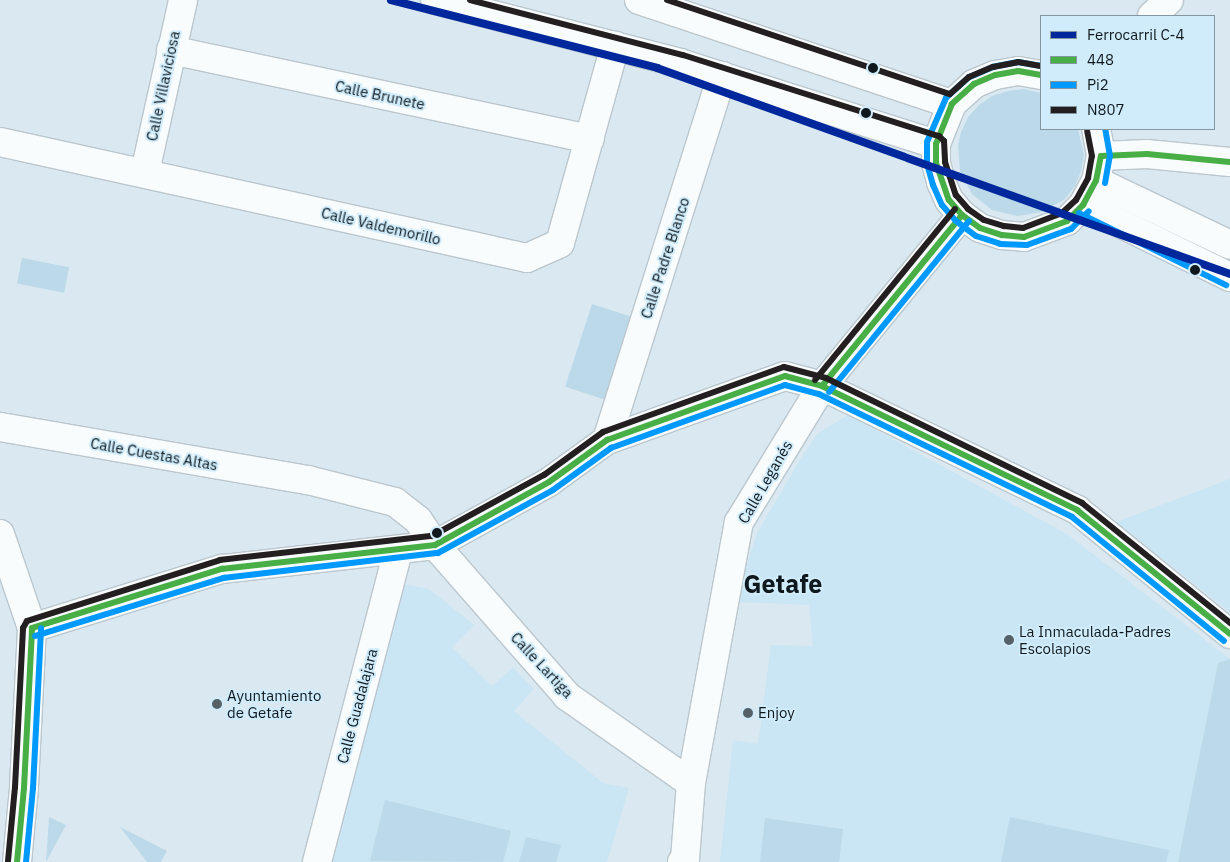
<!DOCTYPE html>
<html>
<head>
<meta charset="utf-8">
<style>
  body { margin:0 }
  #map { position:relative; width:1230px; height:862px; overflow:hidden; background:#dae9f1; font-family:"IBM Plex Sans",sans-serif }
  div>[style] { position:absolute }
  .built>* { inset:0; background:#cae5f3 }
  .green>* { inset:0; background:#bbd9e8; transform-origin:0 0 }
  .roads { filter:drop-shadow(1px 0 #bbc6cd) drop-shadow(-1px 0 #bbc6cd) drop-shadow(0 1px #bbc6cd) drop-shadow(0 -1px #bbc6cd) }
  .minor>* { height:28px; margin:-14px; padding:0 14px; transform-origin:14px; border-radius:14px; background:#f9fcfd }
  .bus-1>* { height:6px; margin:-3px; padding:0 3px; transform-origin:3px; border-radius:3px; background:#47af45 }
  .bus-2>* { height:6px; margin:-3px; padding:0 3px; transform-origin:3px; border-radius:3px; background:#09f }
  .bus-3>* { height:6px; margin:-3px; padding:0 3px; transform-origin:3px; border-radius:3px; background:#231f20 }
  .rail-1>* { height:8px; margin:-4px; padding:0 4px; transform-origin:4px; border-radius:4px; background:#00289c }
  .dots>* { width:14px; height:14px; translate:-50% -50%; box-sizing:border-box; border:2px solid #d0ecfb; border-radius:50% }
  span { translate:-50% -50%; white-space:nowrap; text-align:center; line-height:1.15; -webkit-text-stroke:4px #d0ecfb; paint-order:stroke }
  .street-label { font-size:15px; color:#0e181d }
  .poi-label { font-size:15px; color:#0e181d }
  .left { translate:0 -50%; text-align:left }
  .town-label { font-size:25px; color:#0e181d; font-weight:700 }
  .legend { position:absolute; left:1040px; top:15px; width:175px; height:115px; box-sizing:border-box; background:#d0ecfb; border:1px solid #8297a2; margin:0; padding:6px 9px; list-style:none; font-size:15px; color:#0e181d }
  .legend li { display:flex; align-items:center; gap:10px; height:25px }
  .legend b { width:25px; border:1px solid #8297a2 }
</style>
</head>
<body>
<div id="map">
  <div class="built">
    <i style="clip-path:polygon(848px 415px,1067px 534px,1230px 659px,1218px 663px,1179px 862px,720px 862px,733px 740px,758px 744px,771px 645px,813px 646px,809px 605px,735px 602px,757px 533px,801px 458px,817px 434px)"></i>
    <i style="clip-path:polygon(1230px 479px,1230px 612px,1116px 522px)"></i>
    <i style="clip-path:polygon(403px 584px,429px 589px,474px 625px,452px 647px,492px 686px,513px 667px,534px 689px,514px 711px,603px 783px,629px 788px,607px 862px,333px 862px)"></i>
  </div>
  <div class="green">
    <i style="clip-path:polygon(1024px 89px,1041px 93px,1041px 129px,1078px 129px,1084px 155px,1081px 171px,1075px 186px,1065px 199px,1042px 212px,1017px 216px,992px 210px,972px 194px,960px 171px,958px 145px,961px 132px,968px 117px,979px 105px,992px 96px,1008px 91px)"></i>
    <i style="left:22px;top:258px;width:48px;height:26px;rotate:11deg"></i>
    <i style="left:592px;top:304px;width:43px;height:87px;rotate:18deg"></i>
    <i style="clip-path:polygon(1230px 659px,1230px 862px,1178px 862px,1218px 663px)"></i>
    <i style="clip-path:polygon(385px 800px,511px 831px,503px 862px,370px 861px)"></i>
    <i style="clip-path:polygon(49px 817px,66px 825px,46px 862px)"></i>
    <i style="clip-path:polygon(1010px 817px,1169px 850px,1166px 862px,1001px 862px)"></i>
    <i style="clip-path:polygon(765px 818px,843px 829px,839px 862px,760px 862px)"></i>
    <i style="clip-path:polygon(120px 827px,167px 851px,161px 862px,147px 862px)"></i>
    <i style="clip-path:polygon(526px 837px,561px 845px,556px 862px,519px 862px)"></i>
  </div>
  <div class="roads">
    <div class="minor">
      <i style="left:435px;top:0;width:253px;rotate:14.4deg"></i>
      <i style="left:680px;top:63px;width:269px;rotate:17.6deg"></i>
      <i style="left:639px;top:0;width:330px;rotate:18.4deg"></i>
      <i style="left:1152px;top:16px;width:23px;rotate:-43deg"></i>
      <i style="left:171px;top:50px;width:428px;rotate:12deg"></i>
      <i style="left:1041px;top:75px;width:23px;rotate:-170deg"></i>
      <i style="left:1018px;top:71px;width:23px;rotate:170deg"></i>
      <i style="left:995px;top:75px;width:23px;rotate:157deg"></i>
      <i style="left:974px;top:84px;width:30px;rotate:138deg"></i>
      <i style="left:952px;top:104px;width:43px;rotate:111.8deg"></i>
      <i style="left:936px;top:144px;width:19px;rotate:90deg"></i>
      <i style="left:936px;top:163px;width:20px;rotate:75deg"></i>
      <i style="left:941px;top:182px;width:20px;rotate:66deg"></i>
      <i style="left:949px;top:200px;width:20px;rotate:49deg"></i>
      <i style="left:962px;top:215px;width:22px;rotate:36deg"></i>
      <i style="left:980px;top:228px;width:23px;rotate:18deg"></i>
      <i style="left:1002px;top:235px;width:22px;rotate:5deg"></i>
      <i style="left:1024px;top:237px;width:46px;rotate:-20.4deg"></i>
      <i style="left:1067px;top:221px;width:23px;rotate:-45deg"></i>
      <i style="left:1083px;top:205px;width:27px;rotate:-62deg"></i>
      <i style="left:1096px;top:181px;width:25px;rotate:-79deg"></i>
      <i style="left:1101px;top:156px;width:27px;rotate:-100deg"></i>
      <i style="left:0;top:142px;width:540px;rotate:12.41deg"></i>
      <i style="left:527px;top:258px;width:36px;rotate:-24deg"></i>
      <i style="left:560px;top:243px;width:205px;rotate:-74.4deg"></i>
      <i style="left:1101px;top:156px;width:46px;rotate:-2.5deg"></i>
      <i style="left:1147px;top:154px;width:83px;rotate:5.5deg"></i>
      <i style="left:145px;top:172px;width:176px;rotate:-77.5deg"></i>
      <i style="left:1096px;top:181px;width:148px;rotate:25.5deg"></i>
      <i style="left:1083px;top:205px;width:164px;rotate:26.1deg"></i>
      <i style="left:0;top:427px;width:313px;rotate:9.8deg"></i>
      <i style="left:308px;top:480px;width:90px;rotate:14.2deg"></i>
      <i style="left:395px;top:502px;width:29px;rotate:38deg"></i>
      <i style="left:418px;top:520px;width:30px;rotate:56deg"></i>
      <i style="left:435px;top:545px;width:201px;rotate:48.8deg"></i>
      <i style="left:567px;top:696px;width:151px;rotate:35.1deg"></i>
      <i style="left:607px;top:440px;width:382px;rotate:-72.5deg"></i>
      <i style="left:0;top:534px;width:99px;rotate:71.2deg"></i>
      <i style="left:32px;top:628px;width:160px;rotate:92.9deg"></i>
      <i style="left:24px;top:788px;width:74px;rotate:95.4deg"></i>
      <i style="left:32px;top:628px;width:199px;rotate:-17.3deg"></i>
      <i style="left:222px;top:569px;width:214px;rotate:-6.4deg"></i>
      <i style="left:435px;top:545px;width:130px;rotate:-28.9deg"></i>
      <i style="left:549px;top:482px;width:72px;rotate:-35.9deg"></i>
      <i style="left:607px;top:440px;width:189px;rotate:-19.8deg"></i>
      <i style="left:785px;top:376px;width:38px;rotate:15deg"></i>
      <i style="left:822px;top:386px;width:284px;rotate:25.9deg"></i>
      <i style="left:1077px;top:510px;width:197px;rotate:39deg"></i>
      <i style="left:317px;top:862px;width:322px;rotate:-75.4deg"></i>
      <i style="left:682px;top:862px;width:4px;rotate:-45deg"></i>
      <i style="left:685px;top:859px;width:76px;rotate:-85.5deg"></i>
      <i style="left:691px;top:783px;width:265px;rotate:-79.6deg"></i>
      <i style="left:739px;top:522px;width:159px;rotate:-58.6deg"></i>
      <i style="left:822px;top:386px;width:221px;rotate:-50.7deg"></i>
    </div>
  </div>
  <div class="bus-1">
    <i style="left:1041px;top:75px;width:23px;rotate:-170deg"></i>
    <i style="left:1018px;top:71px;width:23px;rotate:170deg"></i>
    <i style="left:995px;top:75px;width:23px;rotate:157deg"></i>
    <i style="left:974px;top:84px;width:30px;rotate:138deg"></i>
    <i style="left:952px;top:104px;width:43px;rotate:111.8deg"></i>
    <i style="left:936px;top:144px;width:19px;rotate:90deg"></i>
    <i style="left:936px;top:163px;width:39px;rotate:71deg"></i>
    <i style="left:949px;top:200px;width:20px;rotate:49deg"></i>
    <i style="left:962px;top:215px;width:22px;rotate:36deg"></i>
    <i style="left:980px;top:228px;width:23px;rotate:18deg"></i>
    <i style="left:1002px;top:235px;width:22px;rotate:5deg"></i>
    <i style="left:1024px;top:237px;width:46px;rotate:-20.4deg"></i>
    <i style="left:1067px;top:221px;width:23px;rotate:-45deg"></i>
    <i style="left:1083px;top:205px;width:27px;rotate:-62deg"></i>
    <i style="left:1096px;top:181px;width:25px;rotate:-79deg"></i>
    <i style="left:1101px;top:156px;width:46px;rotate:-2.5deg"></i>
    <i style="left:1147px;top:154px;width:83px;rotate:5.5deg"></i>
    <i style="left:822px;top:386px;width:221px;rotate:-50.7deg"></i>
    <i style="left:32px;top:628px;width:199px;rotate:-17.3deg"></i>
    <i style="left:222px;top:569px;width:214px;rotate:-6.4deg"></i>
    <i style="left:435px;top:545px;width:130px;rotate:-28.9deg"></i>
    <i style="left:549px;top:482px;width:72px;rotate:-35.9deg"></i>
    <i style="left:607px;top:440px;width:189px;rotate:-19.8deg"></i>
    <i style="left:785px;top:376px;width:38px;rotate:15deg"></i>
    <i style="left:822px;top:386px;width:284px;rotate:25.9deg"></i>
    <i style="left:1077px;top:510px;width:197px;rotate:39deg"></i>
    <i style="left:17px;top:862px;width:74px;rotate:-84.6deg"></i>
    <i style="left:24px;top:788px;width:160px;rotate:-87.1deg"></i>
  </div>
  <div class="bus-2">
    <i style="left:1041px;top:66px;width:23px;rotate:-170deg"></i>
    <i style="left:1018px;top:62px;width:25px;rotate:169deg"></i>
    <i style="left:993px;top:67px;width:26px;rotate:157deg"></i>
    <i style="left:969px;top:77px;width:31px;rotate:138deg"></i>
    <i style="left:946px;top:98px;width:48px;rotate:113.4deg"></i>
    <i style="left:927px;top:142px;width:22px;rotate:90deg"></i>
    <i style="left:927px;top:164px;width:22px;rotate:74deg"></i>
    <i style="left:933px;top:185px;width:22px;rotate:66deg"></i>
    <i style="left:942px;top:205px;width:21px;rotate:49deg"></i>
    <i style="left:956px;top:221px;width:25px;rotate:37deg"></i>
    <i style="left:976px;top:236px;width:25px;rotate:18deg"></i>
    <i style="left:1000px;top:244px;width:27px;rotate:2deg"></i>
    <i style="left:1027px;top:245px;width:47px;rotate:-20deg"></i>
    <i style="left:1071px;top:229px;width:25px;rotate:-45deg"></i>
    <i style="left:1105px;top:183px;width:27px;rotate:-80deg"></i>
    <i style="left:1110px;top:156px;width:27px;rotate:-100deg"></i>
    <i style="left:1079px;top:213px;width:164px;rotate:26.1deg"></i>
    <i style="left:829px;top:392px;width:221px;rotate:-50.7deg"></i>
    <i style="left:35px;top:636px;width:198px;rotate:-17.1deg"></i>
    <i style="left:224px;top:578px;width:215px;rotate:-6.7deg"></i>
    <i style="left:438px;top:553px;width:131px;rotate:-28.7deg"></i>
    <i style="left:553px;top:490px;width:72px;rotate:-35.9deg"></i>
    <i style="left:611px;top:448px;width:185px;rotate:-19.9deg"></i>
    <i style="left:785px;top:385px;width:35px;rotate:15deg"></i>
    <i style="left:819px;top:394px;width:281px;rotate:25.9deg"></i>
    <i style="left:1072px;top:517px;width:196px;rotate:39.2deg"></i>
    <i style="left:26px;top:862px;width:74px;rotate:-84.6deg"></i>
    <i style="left:33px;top:788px;width:160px;rotate:-87.1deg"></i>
  </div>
  <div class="bus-3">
    <i style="left:470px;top:0;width:220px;rotate:14.5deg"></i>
    <i style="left:683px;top:55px;width:269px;rotate:17.6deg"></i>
    <i style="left:939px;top:136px;width:7px;rotate:45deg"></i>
    <i style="left:944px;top:141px;width:21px;rotate:87deg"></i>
    <i style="left:945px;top:162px;width:35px;rotate:72deg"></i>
    <i style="left:956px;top:195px;width:18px;rotate:49deg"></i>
    <i style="left:968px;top:209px;width:19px;rotate:35deg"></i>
    <i style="left:984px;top:220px;width:21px;rotate:17deg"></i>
    <i style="left:1004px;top:226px;width:19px;rotate:6deg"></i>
    <i style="left:1023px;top:228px;width:42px;rotate:-21deg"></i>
    <i style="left:1062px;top:213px;width:19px;rotate:-43deg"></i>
    <i style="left:1076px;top:200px;width:25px;rotate:-61deg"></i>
    <i style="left:1088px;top:178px;width:22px;rotate:-80deg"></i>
    <i style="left:1092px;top:156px;width:25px;rotate:-101deg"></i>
    <i style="left:667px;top:0;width:298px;rotate:18.4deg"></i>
    <i style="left:950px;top:94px;width:25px;rotate:-42deg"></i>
    <i style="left:969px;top:77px;width:26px;rotate:-23deg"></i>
    <i style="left:993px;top:67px;width:25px;rotate:-11deg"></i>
    <i style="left:1018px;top:62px;width:23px;rotate:10deg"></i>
    <i style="left:815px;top:380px;width:221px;rotate:-50.7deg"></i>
    <i style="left:8px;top:861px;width:74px;rotate:-84.6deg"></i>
    <i style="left:15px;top:787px;width:159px;rotate:-87.1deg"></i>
    <i style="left:23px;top:628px;width:8px;rotate:-60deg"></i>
    <i style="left:27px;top:621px;width:202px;rotate:-17.5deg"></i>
    <i style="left:220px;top:560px;width:213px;rotate:-6.5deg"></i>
    <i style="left:432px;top:536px;width:128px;rotate:-28.6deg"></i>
    <i style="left:544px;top:475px;width:73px;rotate:-36.1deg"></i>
    <i style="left:603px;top:432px;width:192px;rotate:-19.8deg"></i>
    <i style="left:784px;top:367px;width:43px;rotate:14.7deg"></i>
    <i style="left:826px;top:378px;width:285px;rotate:26deg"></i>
    <i style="left:1082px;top:503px;width:191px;rotate:39deg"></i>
  </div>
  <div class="rail-1">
    <i style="left:391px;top:0;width:275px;rotate:14.3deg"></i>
    <i style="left:657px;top:68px;width:609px;rotate:19.77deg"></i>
  </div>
  <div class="dots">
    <i style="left:873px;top:68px;background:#0e181d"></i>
    <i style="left:866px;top:113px;background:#0e181d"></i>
    <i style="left:1195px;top:270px;background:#0e181d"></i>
    <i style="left:437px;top:533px;background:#0e181d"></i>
    <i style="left:1009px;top:640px;background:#556167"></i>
    <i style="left:217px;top:704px;background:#556167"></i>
    <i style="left:748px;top:713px;background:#556167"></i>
  </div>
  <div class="street-label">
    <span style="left:163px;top:86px;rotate:-78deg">Calle Villaviciosa</span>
    <span style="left:380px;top:95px;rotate:12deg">Calle Brunete</span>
    <span style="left:381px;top:226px;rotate:13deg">Calle Valdemorillo</span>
    <span style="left:665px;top:258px;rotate:-72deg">Calle Padre Blanco</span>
    <span style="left:154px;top:454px;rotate:10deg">Calle Cuestas Altas</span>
    <span style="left:765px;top:482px;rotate:-60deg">Calle Leganés</span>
    <span style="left:542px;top:665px;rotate:47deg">Calle Lartiga</span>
    <span style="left:357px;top:706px;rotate:-75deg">Calle Guadalajara</span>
  </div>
  <div class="poi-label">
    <span class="left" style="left:1019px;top:640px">La Inmaculada-Padres<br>Escolapios</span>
    <span class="left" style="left:227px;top:704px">Ayuntamiento<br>de Getafe</span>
    <span class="left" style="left:758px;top:713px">Enjoy</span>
  </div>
  <div class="town-label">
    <span style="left:783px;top:584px">Getafe</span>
  </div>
  <ul class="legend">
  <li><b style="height:6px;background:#00289c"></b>Ferrocarril C-4</li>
  <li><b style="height:6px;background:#47af45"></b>448</li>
  <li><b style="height:6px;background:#09f"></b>Pi2</li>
  <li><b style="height:6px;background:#231f20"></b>N807</li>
  </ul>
</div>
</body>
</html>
